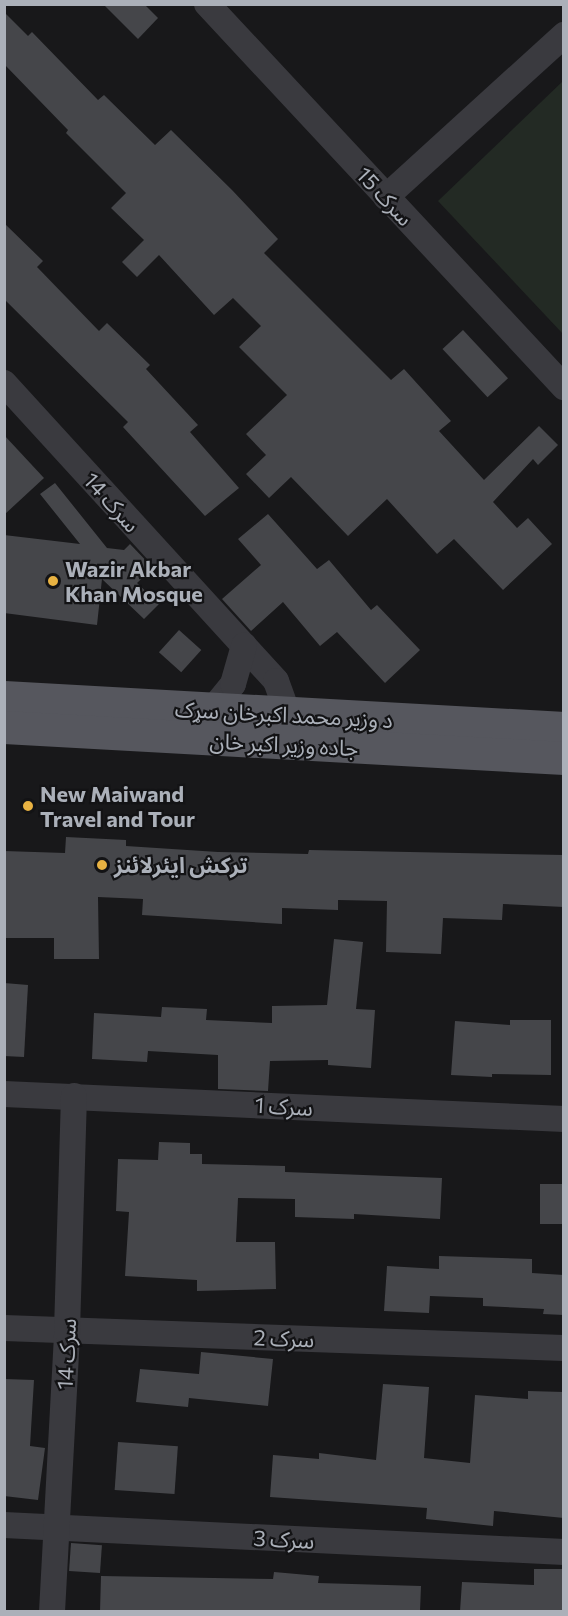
<!DOCTYPE html>
<html>
<head>
<meta charset="utf-8">
<style>
  body { margin:0 }
  #map { position:relative; width:568px; height:1616px; overflow:hidden; background:#18181a; font-family:Commissioner,"Noto Sans Arabic",sans-serif }
  div>[style] { position:absolute }
  .green>* { inset:0; background:#232a24 }
  .building>* { inset:0; background:#45464a; transform-origin:0 0 }
  .street>* { height:26px; margin:-13px; padding:0 13px; transform-origin:13px; border-radius:13px; background:#3a3a3f }
  .primary>* { height:33px; margin:-16.5px; padding:0 16.5px; transform-origin:16.5px; border-radius:16.5px; background:#56575e }
  .dots>* { width:16px; height:16px; translate:-50% -50%; box-sizing:border-box; border:3px solid #131315; border-radius:50% }
  span { translate:-50% -50%; white-space:nowrap; text-align:center; line-height:1.15; -webkit-text-stroke:4.5px #131315; paint-order:stroke }
  .street-label { font-size:22px; color:#abb0b9 }
  .poi-label { font-size:22px; color:#abb0b9; font-weight:700 }
  .left { translate:0 -50%; text-align:left }
  .frame { position:absolute; inset:0; border:6px solid #abb0b9; pointer-events:none }
</style>
</head>
<body>
<div id="map">
  <div class="green">
    <i style="clip-path:polygon(563px 81px,563px 334px,438px 201px)"></i>
  </div>
  <div class="building">
    <i style="clip-path:polygon(103px 4px,144px 4px,158px 18px,138px 39px)"></i>
    <i style="clip-path:polygon(4px 12px,28px 36px,32px 32px,98px 100px,104px 95px,155px 145px,171px 130px,232px 190px,278px 239px,264px 253px,391px 380px,404px 369px,451px 421px,439px 431px,484px 480px,539px 426px,558px 445px,538px 465px,533px 459px,493px 502px,517px 528px,528px 518px,552px 544px,503px 590px,454px 539px,437px 554px,387px 499px,348px 536px,291px 477px,269px 498px,246px 474px,266px 455px,246px 434px,287px 395px,239px 347px,261px 326px,233px 298px,214px 315px,159px 255px,137px 277px,122px 262px,144px 240px,111px 208px,126px 193px,66px 133px,68px 130px,4px 64px)"></i>
    <i style="clip-path:polygon(4px 223px,43px 261px,37px 267px,99px 331px,107px 323px,150px 365px,146px 369px,198px 425px,190px 432px,239px 488px,205px 516px,123px 427px,128px 422px,4px 299px)"></i>
    <i style="left:463px;top:330px;width:66px;height:28px;rotate:47deg"></i>
    <i style="clip-path:polygon(4px 435px,44px 478px,4px 515px)"></i>
    <i style="clip-path:polygon(55px 483px,107px 548px,124px 550px,130px 544px,153px 568px,137px 583px,159px 604px,144px 619px,102px 579px,97px 625px,4px 613px,4px 535px,80px 544px,40px 494px)"></i>
    <i style="clip-path:polygon(268px 514px,317px 569px,329px 560px,371px 610px,377px 605px,420px 650px,385px 683px,337px 632px,320px 646px,283px 602px,251px 631px,222px 599px,261px 565px,238px 539px)"></i>
    <i style="left:179px;top:630px;width:30px;height:30px;rotate:42deg"></i>
    <i style="clip-path:polygon(66px 837px,126px 840px,126px 846px,218px 852px,308px 854px,309px 850px,564px 855px,564px 907px,503px 904px,502px 920px,443px 918px,441px 954px,386px 952px,387px 901px,338px 900px,338px 910px,282px 908px,282px 924px,142px 915px,143px 899px,98px 897px,99px 959px,54px 959px,54px 938px,4px 938px,4px 851px,65px 853px)"></i>
    <i style="clip-path:polygon(334px 939px,363px 942px,356px 1009px,375px 1010px,371px 1068px,328px 1065px,328px 1060px,270px 1061px,268px 1091px,218px 1089px,218px 1055px,148px 1051px,147px 1062px,92px 1059px,94px 1013px,161px 1017px,162px 1007px,207px 1009px,206px 1020px,272px 1023px,272px 1006px,327px 1005px)"></i>
    <i style="clip-path:polygon(4px 983px,28px 985px,24px 1057px,4px 1056px)"></i>
    <i style="clip-path:polygon(510px 1020px,551px 1020px,551px 1075px,492px 1074px,492px 1077px,451px 1075px,455px 1021px,510px 1025px)"></i>
    <i style="clip-path:polygon(159px 1142px,190px 1143px,190px 1154px,202px 1154px,202px 1164px,285px 1166px,285px 1172px,442px 1178px,440px 1219px,354px 1214px,354px 1219px,295px 1217px,295px 1199px,238px 1198px,236px 1242px,275px 1242px,276px 1289px,197px 1291px,197px 1280px,125px 1276px,129px 1212px,116px 1211px,118px 1159px,158px 1160px)"></i>
    <i style="left:540px;top:1184px;width:24px;height:40px"></i>
    <i style="clip-path:polygon(439px 1256px,532px 1259px,532px 1273px,564px 1275px,564px 1315px,543px 1314px,544px 1309px,483px 1306px,483px 1298px,430px 1296px,429px 1313px,384px 1311px,387px 1266px,439px 1269px)"></i>
    <i style="clip-path:polygon(201px 1352px,273px 1359px,268px 1406px,189px 1398px,188px 1407px,136px 1402px,140px 1369px,199px 1374px)"></i>
    <i style="clip-path:polygon(4px 1379px,34px 1380px,30px 1446px,45px 1448px,38px 1500px,4px 1496px)"></i>
    <i style="clip-path:polygon(383px 1384px,429px 1387px,424px 1458px,470px 1463px,475px 1395px,528px 1399px,528px 1391px,564px 1392px,564px 1518px,494px 1511px,493px 1526px,426px 1519px,427px 1508px,270px 1497px,273px 1455px,319px 1459px,319px 1453px,376px 1460px)"></i>
    <i style="left:118px;top:1442px;width:60px;height:48px;rotate:4deg"></i>
    <i style="left:71px;top:1543px;width:31px;height:28px;rotate:4deg"></i>
    <i style="clip-path:polygon(534px 1569px,564px 1569px,564px 1611px,460px 1611px,462px 1582px,534px 1585px)"></i>
    <i style="clip-path:polygon(274px 1572px,319px 1576px,318px 1583px,421px 1586px,420px 1611px,100px 1611px,101px 1576px,273px 1579px)"></i>
  </div>
  <div class="street">
    <i style="left:207px;top:4px;width:524px;rotate:47.01deg"></i>
    <i style="left:386px;top:197px;width:241px;rotate:-42.3deg"></i>
    <i style="left:4px;top:383px;width:403px;rotate:47.6deg"></i>
    <i style="left:276px;top:681px;width:35px;rotate:70deg"></i>
    <i style="left:212px;top:710px;width:33px;rotate:-51deg"></i>
    <i style="left:233px;top:684px;width:40px;rotate:-74deg"></i>
    <i style="left:4px;top:1094px;width:561px;rotate:2.56deg"></i>
    <i style="left:4px;top:1328px;width:560px;rotate:2.05deg"></i>
    <i style="left:4px;top:1525px;width:561px;rotate:2.76deg"></i>
    <i style="left:52px;top:1612px;width:281px;rotate:-86.9deg"></i>
    <i style="left:67px;top:1331px;width:235px;rotate:-88.3deg"></i>
  </div>
  <div class="primary">
    <i style="left:4px;top:697px;width:561px;rotate:3.17deg"></i>
    <i style="left:4px;top:727px;width:561px;rotate:3.17deg"></i>
  </div>
  <div class="dots">
    <i style="left:53px;top:581px;background:#e8b242"></i>
    <i style="left:28px;top:806px;background:#e8b242"></i>
    <i style="left:102px;top:865px;background:#e8b242"></i>
  </div>
  <div class="street-label">
    <span style="left:385px;top:196px;rotate:47deg">سرک 15</span>
    <span style="left:112px;top:502px;rotate:48deg">سرک 14</span>
    <span style="left:284px;top:714px;rotate:3deg">د وزیر محمد اکبرخان سړک</span>
    <span style="left:284px;top:744px;rotate:3deg">جاده وزیر اکبر خان</span>
    <span style="left:284px;top:1106px;rotate:3deg">سرک 1</span>
    <span style="left:284px;top:1338px;rotate:2deg">سرک 2</span>
    <span style="left:66px;top:1354px;rotate:-87deg">سرک 14</span>
    <span style="left:284px;top:1539px;rotate:3deg">سرک 3</span>
  </div>
  <div class="poi-label">
    <span class="left" style="left:65px;top:581px">Wazir Akbar<br>Khan Mosque</span>
    <span class="left" style="left:40px;top:806px">New Maiwand<br>Travel and Tour</span>
    <span class="left" style="left:114px;top:865px">ترکش ایئرلائنز</span>
  </div>
  <div class="frame"></div>
</div>
</body>
</html>
